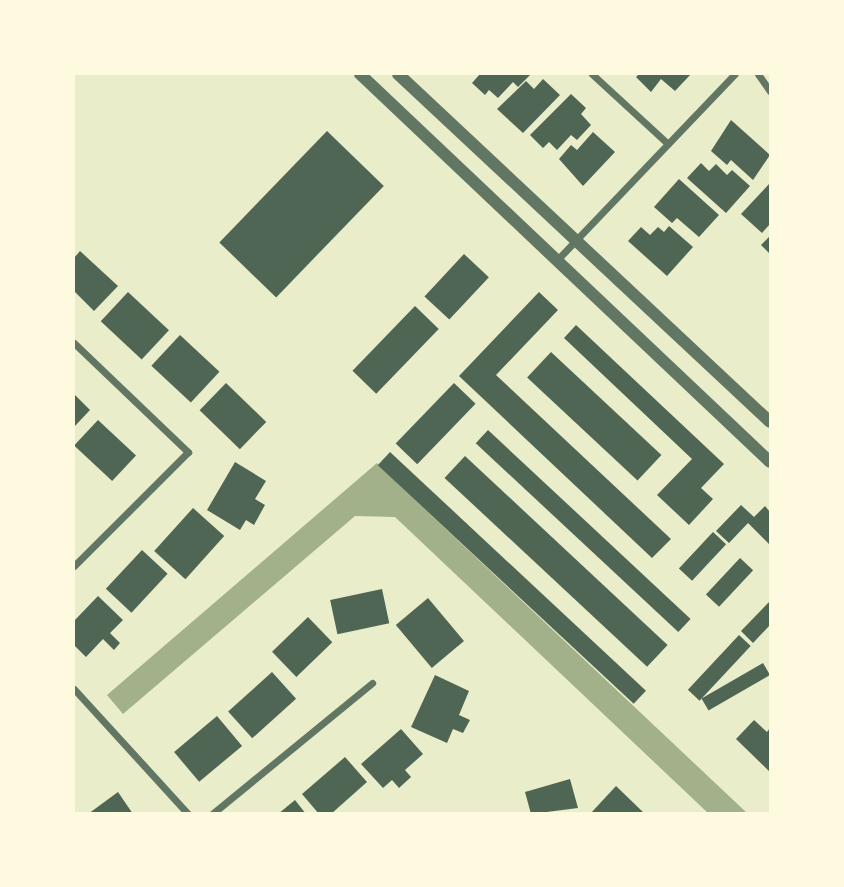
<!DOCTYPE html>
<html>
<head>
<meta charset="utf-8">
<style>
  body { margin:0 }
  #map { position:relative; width:844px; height:887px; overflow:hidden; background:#e9edc9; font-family:"IBM Plex Sans",sans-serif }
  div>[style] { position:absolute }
  .water>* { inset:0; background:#a3b18a }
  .building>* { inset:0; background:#4f6655; transform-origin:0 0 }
  .minor>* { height:7px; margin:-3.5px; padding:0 3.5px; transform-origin:3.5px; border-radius:3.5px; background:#617663 }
  .tertiary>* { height:12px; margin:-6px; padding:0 6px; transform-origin:6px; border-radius:6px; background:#617663 }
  span { translate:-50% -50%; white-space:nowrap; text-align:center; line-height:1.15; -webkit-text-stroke:6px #fefae0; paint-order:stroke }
  .frame { position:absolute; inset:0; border:75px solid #fefae0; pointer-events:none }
</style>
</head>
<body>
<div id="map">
  <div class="water">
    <i style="clip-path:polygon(377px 463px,381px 468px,747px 813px,708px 813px,395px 517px,355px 516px,123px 714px,107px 695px)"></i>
  </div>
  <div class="building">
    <i style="clip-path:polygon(480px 74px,531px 74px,518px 87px,513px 82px,498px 98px,489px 90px,485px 95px,472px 83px)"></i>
    <i style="clip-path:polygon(639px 74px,691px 74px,675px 91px,661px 79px,651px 92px,636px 77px)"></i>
    <i style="clip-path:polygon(543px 79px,560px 95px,523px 133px,497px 109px,526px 81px,534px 89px)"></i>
    <i style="clip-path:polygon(571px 94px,586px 108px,581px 114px,591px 125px,577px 140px,571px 135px,557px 150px,549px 142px,543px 148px,530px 135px)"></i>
    <i style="clip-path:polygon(731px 120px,770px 155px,753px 180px,731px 160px,727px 165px,711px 151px)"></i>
    <i style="left:327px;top:131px;width:79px;height:155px;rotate:44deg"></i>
    <i style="clip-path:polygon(593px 132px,615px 152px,583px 186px,559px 159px,571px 145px,577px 150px)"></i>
    <i style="clip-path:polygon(701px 163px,709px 171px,716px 164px,727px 175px,732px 170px,750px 186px,726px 213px,687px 178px)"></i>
    <i style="clip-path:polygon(679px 179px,719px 215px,699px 237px,677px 218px,672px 223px,654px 207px)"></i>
    <i style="clip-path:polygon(770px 183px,770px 224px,762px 233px,741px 214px)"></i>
    <i style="clip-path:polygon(669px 226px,693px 247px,667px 276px,628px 241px,641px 227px,650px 235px,658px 227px,664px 232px)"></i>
    <i style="clip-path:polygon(770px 236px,770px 254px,761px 245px)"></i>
    <i style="clip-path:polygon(80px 251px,118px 286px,94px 311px,74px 291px,74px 258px)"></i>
    <i style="left:464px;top:254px;width:34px;height:58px;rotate:43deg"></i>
    <i style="left:128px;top:292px;width:56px;height:40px;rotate:43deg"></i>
    <i style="clip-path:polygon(539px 292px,558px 310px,496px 375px,671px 539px,652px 558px,459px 376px)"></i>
    <i style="left:415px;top:306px;width:33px;height:90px;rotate:44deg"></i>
    <i style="clip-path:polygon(576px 325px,724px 464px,701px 488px,713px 499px,689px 525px,657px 495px,692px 459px,564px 338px)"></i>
    <i style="left:180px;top:335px;width:54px;height:42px;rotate:43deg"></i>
    <i style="left:551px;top:352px;width:151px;height:35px;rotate:43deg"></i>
    <i style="left:226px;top:383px;width:56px;height:38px;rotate:44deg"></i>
    <i style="left:454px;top:383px;width:30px;height:84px;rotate:44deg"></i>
    <i style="clip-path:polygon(74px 394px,90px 410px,74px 427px)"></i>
    <i style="left:98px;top:420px;width:52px;height:35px;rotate:43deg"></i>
    <i style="left:488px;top:430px;width:277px;height:18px;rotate:43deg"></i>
    <i style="left:390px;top:452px;width:350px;height:18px;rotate:43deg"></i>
    <i style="left:465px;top:456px;width:277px;height:30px;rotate:43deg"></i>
    <i style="clip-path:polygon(235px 462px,266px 481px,255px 499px,265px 505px,254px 525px,246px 520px,240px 530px,207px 510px)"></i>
    <i style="clip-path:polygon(741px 505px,754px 517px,765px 506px,770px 512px,770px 545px,748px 523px,729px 543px,716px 531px)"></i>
    <i style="left:193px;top:508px;width:42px;height:58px;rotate:42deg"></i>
    <i style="left:713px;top:532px;width:18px;height:50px;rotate:43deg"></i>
    <i style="left:142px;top:550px;width:35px;height:53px;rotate:43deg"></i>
    <i style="left:740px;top:558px;width:18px;height:50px;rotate:43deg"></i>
    <i style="left:382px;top:589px;width:35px;height:53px;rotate:78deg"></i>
    <i style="clip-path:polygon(98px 596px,123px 620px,110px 633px,120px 643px,114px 650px,103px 639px,86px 657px,74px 645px,74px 621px)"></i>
    <i style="left:428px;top:598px;width:56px;height:42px;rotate:50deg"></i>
    <i style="clip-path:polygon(770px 601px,770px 625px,753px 643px,741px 631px)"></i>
    <i style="left:308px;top:617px;width:35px;height:50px;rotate:46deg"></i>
    <i style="left:739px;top:635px;width:16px;height:75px;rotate:43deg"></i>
    <i style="left:763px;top:663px;width:14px;height:71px;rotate:60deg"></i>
    <i style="left:272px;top:672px;width:36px;height:59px;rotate:48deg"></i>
    <i style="clip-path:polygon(435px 675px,469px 691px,459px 715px,470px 720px,463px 733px,453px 729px,447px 743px,411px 727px)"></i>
    <i style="left:217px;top:716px;width:39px;height:56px;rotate:50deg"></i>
    <i style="clip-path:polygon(754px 720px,767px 732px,770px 728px,770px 772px,736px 739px)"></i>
    <i style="clip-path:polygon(401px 729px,423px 754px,405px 770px,411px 777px,399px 788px,392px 780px,383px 788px,361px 764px)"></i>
    <i style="clip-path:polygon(345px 757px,367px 782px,331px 814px,319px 814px,302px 794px)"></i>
    <i style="clip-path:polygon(570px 779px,578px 808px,531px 814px,525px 792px)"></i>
    <i style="clip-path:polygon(616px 786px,645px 814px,590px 814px)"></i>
    <i style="clip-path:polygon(118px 792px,133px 814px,88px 814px)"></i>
    <i style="clip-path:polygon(295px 800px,306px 814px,278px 814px)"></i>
  </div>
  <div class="minor">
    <i style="left:592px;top:74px;width:103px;rotate:42.6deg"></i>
    <i style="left:758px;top:74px;width:21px;rotate:55deg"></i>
    <i style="left:557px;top:260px;width:257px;rotate:-46.3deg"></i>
    <i style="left:74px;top:343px;width:158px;rotate:43.7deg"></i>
    <i style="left:188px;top:452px;width:161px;rotate:135deg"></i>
    <i style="left:74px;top:689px;width:169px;rotate:47.6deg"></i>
    <i style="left:212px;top:814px;width:207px;rotate:-39.3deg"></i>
  </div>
  <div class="tertiary">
    <i style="left:360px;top:74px;width:564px;rotate:43.42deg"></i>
    <i style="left:398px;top:74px;width:509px;rotate:43.09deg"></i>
  </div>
  <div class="frame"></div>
</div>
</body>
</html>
